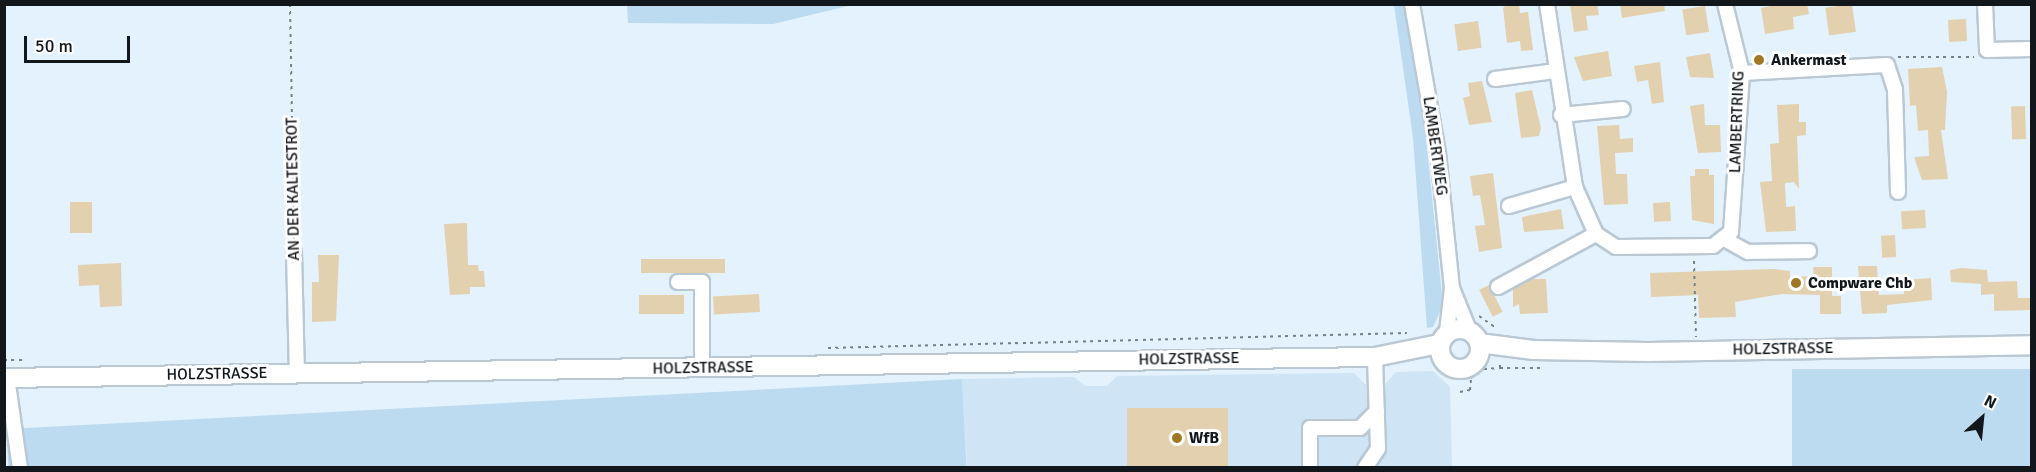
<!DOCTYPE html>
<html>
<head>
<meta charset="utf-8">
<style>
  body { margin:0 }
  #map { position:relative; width:2036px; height:472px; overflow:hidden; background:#e3f2fd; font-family:Signika,sans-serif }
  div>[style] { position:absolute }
  .built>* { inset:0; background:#cfe5f5 }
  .green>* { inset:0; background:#bcdbf1; transform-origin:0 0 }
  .building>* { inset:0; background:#e3d0ae; transform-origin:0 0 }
  .path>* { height:2px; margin-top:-1px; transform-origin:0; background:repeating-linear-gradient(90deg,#757f86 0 3px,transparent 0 7.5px) }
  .roads { filter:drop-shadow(2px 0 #bac8d3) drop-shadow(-2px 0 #bac8d3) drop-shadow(0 2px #bac8d3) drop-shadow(0 -2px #bac8d3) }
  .minor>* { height:14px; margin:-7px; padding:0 7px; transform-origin:7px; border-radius:7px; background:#fff }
  .major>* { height:18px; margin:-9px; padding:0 9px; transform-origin:9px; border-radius:9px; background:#fff }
  .major>.ring { margin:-9px; padding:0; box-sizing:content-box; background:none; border:18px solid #fff; border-radius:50% }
  .dots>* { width:16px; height:16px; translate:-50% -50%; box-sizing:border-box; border:3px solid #fff; border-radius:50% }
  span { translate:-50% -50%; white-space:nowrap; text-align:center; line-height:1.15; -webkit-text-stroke:6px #fff; paint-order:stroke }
  .poi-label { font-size:16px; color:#12171b; font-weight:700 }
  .left { translate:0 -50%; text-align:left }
  .street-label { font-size:16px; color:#12171b }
  .frame { position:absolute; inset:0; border:6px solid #12171b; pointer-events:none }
  .north { position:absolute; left:1952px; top:388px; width:60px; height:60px; -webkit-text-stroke:4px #fff; paint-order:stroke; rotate:27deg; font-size:16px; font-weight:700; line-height:24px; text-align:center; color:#12171b }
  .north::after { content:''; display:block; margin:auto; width:21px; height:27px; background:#12171b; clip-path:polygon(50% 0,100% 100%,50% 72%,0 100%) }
  .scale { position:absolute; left:24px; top:36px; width:106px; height:27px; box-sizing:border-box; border:3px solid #12171b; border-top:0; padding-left:8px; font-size:18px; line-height:21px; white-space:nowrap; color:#12171b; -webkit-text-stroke:4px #fff; paint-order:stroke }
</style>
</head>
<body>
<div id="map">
  <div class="built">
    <i style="clip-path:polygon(1433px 371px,1450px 387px,1452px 467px,967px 467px,962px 379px,1074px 377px,1085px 386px,1107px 386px,1117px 376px,1354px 373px,1365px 384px,1376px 384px,1386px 383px,1396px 372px)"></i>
  </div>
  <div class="green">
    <i style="clip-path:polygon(627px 5px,627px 4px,852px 5px,773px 24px,628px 23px)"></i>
    <i style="clip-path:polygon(1394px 5px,1406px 5px,1426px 137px,1443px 305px,1433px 327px,1427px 328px,1413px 138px)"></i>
    <i style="left:2031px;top:369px;width:98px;height:239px;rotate:90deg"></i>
    <i style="left:962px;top:379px;width:88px;height:957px;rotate:87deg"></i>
  </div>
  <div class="building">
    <i style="clip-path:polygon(1507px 4px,1519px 4px,1520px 13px,1528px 12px,1533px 50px,1521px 51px,1520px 41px,1507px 43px,1503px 8px)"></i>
    <i style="clip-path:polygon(1570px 4px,1597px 4px,1599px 15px,1586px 16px,1588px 30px,1574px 32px)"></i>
    <i style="clip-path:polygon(1620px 4px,1664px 4px,1665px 11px,1622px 18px)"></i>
    <i style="clip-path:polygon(1781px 4px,1807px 4px,1809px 14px,1793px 17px,1794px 29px,1765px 34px,1761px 8px)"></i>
    <i style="left:1852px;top:4px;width:28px;height:27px;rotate:82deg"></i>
    <i style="left:1705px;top:6px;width:26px;height:23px;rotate:81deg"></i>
    <i style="left:1966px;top:19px;width:22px;height:18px;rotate:87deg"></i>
    <i style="left:1478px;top:21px;width:27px;height:24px;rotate:82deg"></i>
    <i style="clip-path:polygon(1608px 51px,1612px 76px,1583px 81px,1574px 57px)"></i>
    <i style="clip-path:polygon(1710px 53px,1714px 78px,1690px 77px,1686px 57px)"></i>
    <i style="clip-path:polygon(1660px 62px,1664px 102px,1652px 104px,1648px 80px,1637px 82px,1634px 66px)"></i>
    <i style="clip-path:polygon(1942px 67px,1947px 92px,1945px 130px,1941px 130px,1948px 179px,1922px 180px,1914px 157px,1929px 156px,1928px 130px,1918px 131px,1916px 105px,1910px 106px,1908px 69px)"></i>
    <i style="clip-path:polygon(1482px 81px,1492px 122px,1469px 125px,1463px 98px,1470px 96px,1468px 83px)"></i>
    <i style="clip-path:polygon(1532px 90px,1541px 128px,1539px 136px,1521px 138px,1515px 93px)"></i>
    <i style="clip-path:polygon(1704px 104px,1705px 125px,1720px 125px,1721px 152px,1698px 153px,1690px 106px)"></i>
    <i style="clip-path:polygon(1799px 104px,1799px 122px,1806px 122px,1806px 135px,1797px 136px,1799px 189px,1794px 182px,1785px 183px,1786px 207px,1795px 206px,1796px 231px,1766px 232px,1760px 182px,1772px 181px,1770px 144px,1779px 143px,1777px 105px)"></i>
    <i style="left:2025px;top:106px;width:33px;height:14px;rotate:88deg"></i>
    <i style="clip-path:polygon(1619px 125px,1620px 139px,1633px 138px,1633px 152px,1615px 153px,1616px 174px,1627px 174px,1628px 204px,1604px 205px,1597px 126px)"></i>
    <i style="clip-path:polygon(1695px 169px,1709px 169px,1709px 175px,1714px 175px,1714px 224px,1692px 220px,1690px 176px,1695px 176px)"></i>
    <i style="clip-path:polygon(1493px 173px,1502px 248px,1479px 252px,1475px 226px,1485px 225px,1480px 195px,1473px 196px,1470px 176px)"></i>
    <i style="left:70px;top:202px;width:22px;height:31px"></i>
    <i style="left:1670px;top:202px;width:19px;height:17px;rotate:87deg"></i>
    <i style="clip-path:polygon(1561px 209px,1564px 229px,1524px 232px,1522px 217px)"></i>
    <i style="left:1925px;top:210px;width:18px;height:24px;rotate:87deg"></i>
    <i style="clip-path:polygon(467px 223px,468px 265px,478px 265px,479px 271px,484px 271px,485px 287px,470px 287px,470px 294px,450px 295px,444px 224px)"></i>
    <i style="left:1895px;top:235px;width:22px;height:14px;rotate:87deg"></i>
    <i style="clip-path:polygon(318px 255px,339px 255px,336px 321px,312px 322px,312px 282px,319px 282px)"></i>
    <i style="left:641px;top:259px;width:84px;height:14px"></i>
    <i style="clip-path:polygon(121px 263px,122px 306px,100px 307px,99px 285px,79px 286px,78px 265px)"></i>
    <i style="clip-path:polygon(1858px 266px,1877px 266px,1879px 295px,1904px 294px,1904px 280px,1931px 278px,1932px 300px,1887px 305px,1887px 313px,1862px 314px)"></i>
    <i style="clip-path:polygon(1813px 267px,1832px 267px,1832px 296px,1841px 296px,1841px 314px,1820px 314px,1820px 295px,1782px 294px,1735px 302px,1736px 317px,1699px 318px,1698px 295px,1651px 297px,1650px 273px,1773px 269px,1790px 271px,1790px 277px,1814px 276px)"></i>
    <i style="clip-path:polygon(1962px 268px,1987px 270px,1988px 282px,2017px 281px,2018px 298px,2031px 298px,2031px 310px,1994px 311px,1994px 294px,1981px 295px,1981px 284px,1951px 282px,1950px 270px)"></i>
    <i style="clip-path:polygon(1531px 279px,1546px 279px,1548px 313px,1520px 314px,1519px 304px,1513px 307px,1513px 289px)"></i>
    <i style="left:1489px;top:285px;width:30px;height:11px;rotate:63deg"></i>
    <i style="left:759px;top:294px;width:18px;height:46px;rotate:87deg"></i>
    <i style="left:684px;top:295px;width:19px;height:45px;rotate:90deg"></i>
    <i style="left:1228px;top:408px;width:60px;height:101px;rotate:90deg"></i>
  </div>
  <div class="path">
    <i style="left:290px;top:4px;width:235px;rotate:89deg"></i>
    <i style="left:1898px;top:57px;width:76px"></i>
    <i style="left:1694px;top:261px;width:76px;rotate:88.5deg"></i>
    <i style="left:1479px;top:316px;width:21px;rotate:35deg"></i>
    <i style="left:828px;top:348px;width:579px;rotate:-1.48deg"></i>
    <i style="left:4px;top:360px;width:21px"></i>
    <i style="left:1500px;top:368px;width:45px"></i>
    <i style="left:1460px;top:392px;width:10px;rotate:-11deg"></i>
    <i style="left:1470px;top:390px;width:12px;rotate:-85deg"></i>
    <i style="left:1471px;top:378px;width:16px;rotate:-35deg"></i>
    <i style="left:1484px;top:369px;width:16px;rotate:-4deg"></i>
    <i style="left:1500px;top:368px;width:7px;rotate:-90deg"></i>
  </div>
  <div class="roads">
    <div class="minor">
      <i style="left:1412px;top:4px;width:151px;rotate:80.1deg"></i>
      <i style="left:1438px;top:153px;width:136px;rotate:84.1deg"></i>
      <i style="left:1452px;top:288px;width:44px;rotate:96.5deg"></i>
      <i style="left:1547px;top:4px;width:185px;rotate:81.3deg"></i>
      <i style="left:1575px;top:187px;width:51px;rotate:65.9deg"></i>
      <i style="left:1596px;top:234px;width:24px;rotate:33deg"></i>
      <i style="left:1616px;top:247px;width:97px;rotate:-0.6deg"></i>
      <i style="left:1713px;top:246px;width:23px;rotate:-38deg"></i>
      <i style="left:1731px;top:232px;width:159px;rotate:-86deg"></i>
      <i style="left:1742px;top:73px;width:71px;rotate:-103.8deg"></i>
      <i style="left:1985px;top:4px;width:46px;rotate:87.5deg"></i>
      <i style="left:1987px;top:50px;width:45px;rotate:-1.3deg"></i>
      <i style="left:1742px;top:73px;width:145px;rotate:-3.2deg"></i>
      <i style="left:1887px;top:65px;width:26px;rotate:72deg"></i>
      <i style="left:1895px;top:90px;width:102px;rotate:88.3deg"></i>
      <i style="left:1495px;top:79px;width:62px;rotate:-7.5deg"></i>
      <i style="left:1561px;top:115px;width:62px;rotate:-5.5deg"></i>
      <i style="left:1509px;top:206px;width:69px;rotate:-16.1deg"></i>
      <i style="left:1726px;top:240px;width:25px;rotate:29deg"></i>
      <i style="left:1748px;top:252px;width:61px;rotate:-0.9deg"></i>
      <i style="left:294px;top:253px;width:120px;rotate:88.6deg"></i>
      <i style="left:678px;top:282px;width:24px"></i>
      <i style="left:702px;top:282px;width:86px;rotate:90deg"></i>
      <i style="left:1498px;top:287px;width:111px;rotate:-28.4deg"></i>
      <i style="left:1452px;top:288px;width:45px;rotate:68deg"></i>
      <i style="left:7px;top:377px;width:92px;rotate:81.9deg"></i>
      <i style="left:1310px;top:468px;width:40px;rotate:-90deg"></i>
      <i style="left:1310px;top:428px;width:50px"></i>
      <i style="left:1360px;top:428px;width:24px;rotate:-45deg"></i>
      <i style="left:1365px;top:468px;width:23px;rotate:-56deg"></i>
      <i style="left:1378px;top:449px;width:92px;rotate:-91.9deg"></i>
    </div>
    <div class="major">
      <i class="ring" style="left:1440px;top:329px;width:22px;height:22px"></i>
      <i style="left:1479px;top:343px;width:55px;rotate:7.3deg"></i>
      <i style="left:1534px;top:350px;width:114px;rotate:1deg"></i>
      <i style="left:1648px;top:352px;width:384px;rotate:-1deg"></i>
      <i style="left:4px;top:378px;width:1371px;rotate:-0.88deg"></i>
      <i style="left:1375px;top:357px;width:65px;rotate:-11.5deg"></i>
    </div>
  </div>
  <div class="dots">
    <i style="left:1759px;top:60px;background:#a07725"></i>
    <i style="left:1796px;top:283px;background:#a07725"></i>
    <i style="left:1177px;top:438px;background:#a07725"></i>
  </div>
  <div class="poi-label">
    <span class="left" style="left:1771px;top:60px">Ankermast</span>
    <span class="left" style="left:1808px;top:283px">Compware Chb</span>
    <span class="left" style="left:1189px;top:438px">WfB</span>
  </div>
  <div class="street-label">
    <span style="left:1737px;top:122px;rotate:-88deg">LAMBERTRING</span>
    <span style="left:1435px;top:146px;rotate:82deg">LAMBERTWEG</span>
    <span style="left:293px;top:189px;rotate:-91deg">AN DER KALTESTROT</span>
    <span style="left:1783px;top:349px;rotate:-1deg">HOLZSTRASSE</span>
    <span style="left:1189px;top:359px;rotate:-1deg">HOLZSTRASSE</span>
    <span style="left:703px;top:368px;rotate:-1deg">HOLZSTRASSE</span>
    <span style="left:217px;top:374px;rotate:-1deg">HOLZSTRASSE</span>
  </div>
  <div class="frame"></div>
  <div class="north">N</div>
  <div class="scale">50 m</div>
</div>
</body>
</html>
